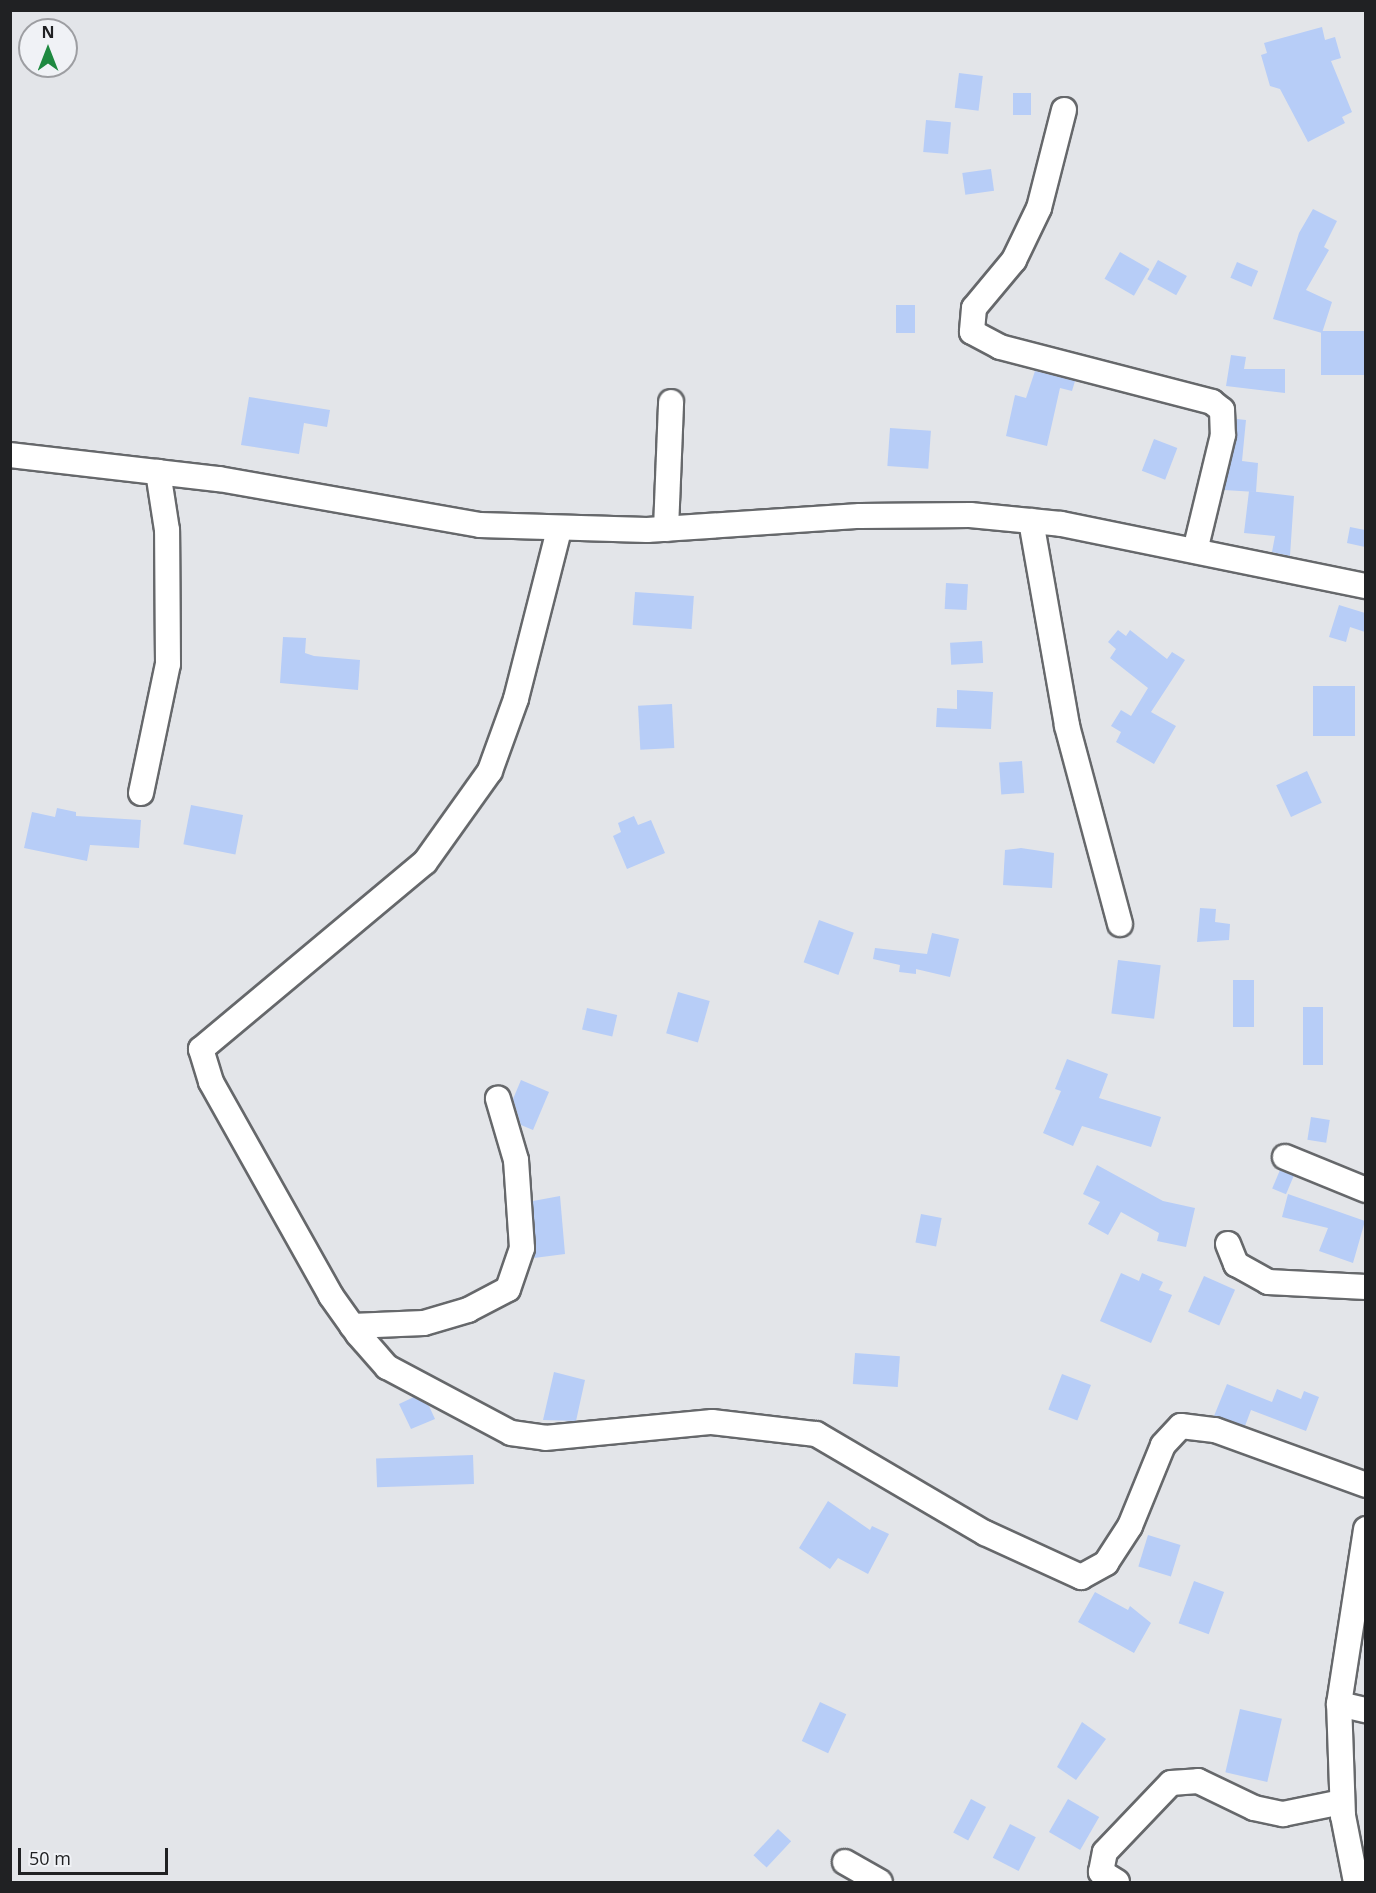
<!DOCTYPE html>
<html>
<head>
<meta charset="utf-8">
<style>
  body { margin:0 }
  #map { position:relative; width:1376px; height:1893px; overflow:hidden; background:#e3e5e9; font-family:"Open Sans",sans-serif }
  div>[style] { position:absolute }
  .building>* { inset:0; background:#b7cdf7; transform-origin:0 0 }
  .roads { filter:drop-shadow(2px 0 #66686b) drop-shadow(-2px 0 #66686b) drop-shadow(0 2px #66686b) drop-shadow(0 -2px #66686b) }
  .minor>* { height:24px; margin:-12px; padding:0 12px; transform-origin:12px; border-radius:12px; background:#fff }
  span { translate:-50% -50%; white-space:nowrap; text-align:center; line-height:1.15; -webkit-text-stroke:4.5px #f0f2f6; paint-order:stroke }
  .frame { position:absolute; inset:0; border:12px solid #202123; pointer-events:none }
  .north { position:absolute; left:18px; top:18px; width:60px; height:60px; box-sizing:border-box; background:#f0f2f6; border:2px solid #9d9ea2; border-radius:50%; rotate:0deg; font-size:16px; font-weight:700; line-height:24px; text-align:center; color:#202123 }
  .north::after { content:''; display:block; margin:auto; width:21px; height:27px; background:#1e8940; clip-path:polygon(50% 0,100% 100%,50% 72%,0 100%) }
  .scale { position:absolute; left:18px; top:1848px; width:150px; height:27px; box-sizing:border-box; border:3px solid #202123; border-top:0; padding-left:8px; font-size:18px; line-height:21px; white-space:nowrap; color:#202123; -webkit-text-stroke:4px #f0f2f6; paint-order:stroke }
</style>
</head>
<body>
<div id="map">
  <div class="building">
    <i style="clip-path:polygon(1322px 27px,1325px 40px,1335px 37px,1341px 58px,1331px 61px,1352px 112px,1342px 117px,1345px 123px,1308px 142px,1280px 89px,1270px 86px,1261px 55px,1267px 53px,1264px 43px)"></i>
    <i style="left:959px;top:73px;width:24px;height:35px;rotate:7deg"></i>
    <i style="left:1013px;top:93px;width:18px;height:22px"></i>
    <i style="left:926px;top:120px;width:25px;height:32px;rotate:5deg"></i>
    <i style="left:991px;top:169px;width:22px;height:29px;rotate:82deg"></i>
    <i style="clip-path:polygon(1313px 209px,1337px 221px,1324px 247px,1329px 250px,1306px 290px,1332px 302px,1322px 333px,1273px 319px,1299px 233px)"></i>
    <i style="left:1120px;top:252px;width:34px;height:31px;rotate:30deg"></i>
    <i style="left:1158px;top:260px;width:33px;height:22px;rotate:29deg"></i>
    <i style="left:1237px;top:262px;width:23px;height:17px;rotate:23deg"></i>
    <i style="left:896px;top:305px;width:19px;height:28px"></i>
    <i style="left:1365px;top:331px;width:44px;height:44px;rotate:90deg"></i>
    <i style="clip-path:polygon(1231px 355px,1246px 357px,1244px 369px,1285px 369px,1285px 393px,1226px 386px)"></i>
    <i style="clip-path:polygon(1035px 371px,1075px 381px,1072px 391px,1060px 388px,1047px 446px,1006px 436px,1015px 395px,1026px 398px)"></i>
    <i style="clip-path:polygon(249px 397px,330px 410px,327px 427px,304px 423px,299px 454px,241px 445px)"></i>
    <i style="clip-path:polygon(1237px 419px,1246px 420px,1242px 461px,1258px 463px,1256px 492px,1224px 490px)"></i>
    <i style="left:890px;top:428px;width:41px;height:38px;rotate:4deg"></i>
    <i style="left:1154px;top:439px;width:25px;height:34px;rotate:21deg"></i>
    <i style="clip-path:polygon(1249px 491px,1294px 496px,1290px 556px,1272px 552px,1275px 536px,1244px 533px)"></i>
    <i style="clip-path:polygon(1350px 527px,1365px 530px,1365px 547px,1347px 543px)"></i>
    <i style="left:946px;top:583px;width:22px;height:26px;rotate:3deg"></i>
    <i style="left:635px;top:592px;width:59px;height:33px;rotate:4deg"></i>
    <i style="clip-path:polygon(1339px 605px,1365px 613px,1365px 632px,1350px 627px,1346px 642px,1329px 637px)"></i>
    <i style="clip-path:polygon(1118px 630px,1126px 636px,1130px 630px,1167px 659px,1172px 652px,1185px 660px,1151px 712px,1176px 726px,1154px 764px,1116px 742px,1121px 732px,1111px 726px,1121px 710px,1131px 716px,1148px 688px,1110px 658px,1116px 649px,1108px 642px)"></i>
    <i style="clip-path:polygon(283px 637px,306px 638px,305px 653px,314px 656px,360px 660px,358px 690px,280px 683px)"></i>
    <i style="left:982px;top:641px;width:22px;height:32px;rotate:87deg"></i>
    <i style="left:1313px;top:686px;width:42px;height:50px"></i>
    <i style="clip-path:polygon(957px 690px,993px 692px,991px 729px,936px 727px,937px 708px,957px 709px)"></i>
    <i style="left:672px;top:704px;width:44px;height:34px;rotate:87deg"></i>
    <i style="left:1022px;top:761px;width:32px;height:23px;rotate:86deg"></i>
    <i style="left:1307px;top:771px;width:35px;height:34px;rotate:65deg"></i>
    <i style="left:191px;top:805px;width:53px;height:40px;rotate:11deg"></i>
    <i style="clip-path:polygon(57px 808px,76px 812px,76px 816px,141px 820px,139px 848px,90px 845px,87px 861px,24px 848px,32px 812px,55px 817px)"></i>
    <i style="clip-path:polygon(634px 816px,638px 825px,651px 820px,665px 853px,627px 869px,613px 836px,621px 832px,618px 823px)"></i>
    <i style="clip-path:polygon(1021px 848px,1054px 853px,1052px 888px,1003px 885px,1005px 850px)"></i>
    <i style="clip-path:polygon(1200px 908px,1216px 909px,1215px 922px,1230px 924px,1229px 940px,1197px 942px)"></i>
    <i style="left:819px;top:920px;width:37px;height:45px;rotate:20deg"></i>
    <i style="clip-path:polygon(932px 933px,959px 939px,950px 977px,916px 969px,916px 974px,899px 972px,900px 965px,873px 959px,875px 948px,927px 954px)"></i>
    <i style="left:1118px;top:960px;width:43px;height:54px;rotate:7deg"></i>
    <i style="left:1233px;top:980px;width:21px;height:47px"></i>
    <i style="left:678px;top:992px;width:33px;height:43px;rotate:16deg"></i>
    <i style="left:1303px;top:1007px;width:20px;height:58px"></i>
    <i style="left:587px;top:1008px;width:31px;height:22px;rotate:13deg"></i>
    <i style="clip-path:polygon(1067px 1059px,1108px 1074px,1099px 1098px,1161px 1117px,1151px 1147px,1082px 1126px,1073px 1146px,1043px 1133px,1061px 1091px,1055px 1089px)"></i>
    <i style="clip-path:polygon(521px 1080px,549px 1092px,533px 1130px,521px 1125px,513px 1099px)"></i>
    <i style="left:1311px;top:1117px;width:19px;height:23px;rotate:9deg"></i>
    <i style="clip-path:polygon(1097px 1165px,1163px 1201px,1195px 1208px,1186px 1247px,1157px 1241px,1159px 1233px,1121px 1212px,1108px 1235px,1088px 1224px,1100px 1202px,1083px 1194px)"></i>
    <i style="left:1280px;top:1170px;width:15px;height:20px;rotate:23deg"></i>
    <i style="clip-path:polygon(1288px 1194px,1365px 1221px,1353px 1263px,1319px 1251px,1328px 1228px,1282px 1217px)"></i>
    <i style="clip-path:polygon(560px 1196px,565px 1254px,534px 1258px,533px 1201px)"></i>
    <i style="left:921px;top:1214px;width:21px;height:29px;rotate:11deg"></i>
    <i style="clip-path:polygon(1121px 1273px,1139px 1281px,1142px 1273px,1163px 1282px,1159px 1290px,1172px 1295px,1151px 1343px,1100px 1321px)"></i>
    <i style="left:1204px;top:1276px;width:34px;height:39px;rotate:24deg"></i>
    <i style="left:855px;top:1353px;width:45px;height:31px;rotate:4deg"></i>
    <i style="clip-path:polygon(554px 1372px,585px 1380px,576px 1421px,543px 1420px)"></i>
    <i style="left:1062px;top:1374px;width:31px;height:38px;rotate:21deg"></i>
    <i style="clip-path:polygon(1227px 1384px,1272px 1402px,1277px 1389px,1301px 1399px,1304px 1391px,1319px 1397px,1306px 1431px,1251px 1410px,1245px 1426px,1214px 1416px)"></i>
    <i style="clip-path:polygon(414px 1397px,429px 1406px,435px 1419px,411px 1429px,399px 1404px)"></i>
    <i style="left:473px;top:1455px;width:29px;height:97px;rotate:88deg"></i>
    <i style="clip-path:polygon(828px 1501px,870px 1530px,872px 1526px,889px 1534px,868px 1574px,838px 1558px,830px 1569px,799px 1548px)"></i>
    <i style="left:1148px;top:1535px;width:34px;height:33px;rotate:17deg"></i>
    <i style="left:1194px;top:1581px;width:32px;height:45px;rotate:20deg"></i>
    <i style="clip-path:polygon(1095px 1592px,1128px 1610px,1130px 1606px,1151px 1623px,1134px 1653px,1078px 1622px)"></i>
    <i style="left:820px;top:1702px;width:29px;height:43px;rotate:25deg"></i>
    <i style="left:1240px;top:1709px;width:43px;height:65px;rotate:13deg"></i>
    <i style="clip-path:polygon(1082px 1722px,1106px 1739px,1076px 1780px,1057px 1767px)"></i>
    <i style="left:971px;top:1799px;width:17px;height:38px;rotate:28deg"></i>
    <i style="left:1068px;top:1799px;width:36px;height:38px;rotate:30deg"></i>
    <i style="left:1010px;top:1824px;width:29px;height:38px;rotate:27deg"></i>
    <i style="left:778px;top:1829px;width:18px;height:36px;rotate:43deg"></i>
  </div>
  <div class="roads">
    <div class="minor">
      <i style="left:1064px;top:110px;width:101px;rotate:104.3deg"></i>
      <i style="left:1039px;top:208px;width:58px;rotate:115.7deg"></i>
      <i style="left:1014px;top:260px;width:62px;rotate:129.8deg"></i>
      <i style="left:974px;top:308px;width:24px;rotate:95deg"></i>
      <i style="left:972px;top:332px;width:32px;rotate:28deg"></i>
      <i style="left:1000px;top:347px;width:219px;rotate:14.5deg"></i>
      <i style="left:1212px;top:402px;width:13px;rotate:39deg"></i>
      <i style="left:1222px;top:410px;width:25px;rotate:88deg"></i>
      <i style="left:1223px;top:435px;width:119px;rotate:103.6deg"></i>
      <i style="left:10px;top:455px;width:210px;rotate:6.6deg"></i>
      <i style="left:219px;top:479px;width:265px;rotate:10deg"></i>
      <i style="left:480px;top:525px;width:167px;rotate:1.7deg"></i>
      <i style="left:647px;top:530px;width:213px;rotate:-3.8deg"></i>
      <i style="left:860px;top:516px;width:110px;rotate:-0.5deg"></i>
      <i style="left:970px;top:515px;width:91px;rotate:5.6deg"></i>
      <i style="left:1061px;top:524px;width:311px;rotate:11.5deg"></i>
      <i style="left:1031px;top:521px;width:208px;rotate:80deg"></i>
      <i style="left:1067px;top:726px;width:205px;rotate:75deg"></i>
      <i style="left:666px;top:529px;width:127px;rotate:-87.7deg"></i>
      <i style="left:559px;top:530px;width:174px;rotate:104.3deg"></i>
      <i style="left:516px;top:699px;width:77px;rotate:109.9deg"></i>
      <i style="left:490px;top:771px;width:112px;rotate:125.5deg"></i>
      <i style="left:425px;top:862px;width:292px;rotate:140.1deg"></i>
      <i style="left:201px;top:1049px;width:34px;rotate:73deg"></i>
      <i style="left:211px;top:1082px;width:245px;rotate:60.7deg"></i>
      <i style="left:331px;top:1296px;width:47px;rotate:54.6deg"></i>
      <i style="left:358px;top:1334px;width:44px;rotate:48.7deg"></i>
      <i style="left:387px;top:1367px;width:140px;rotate:28deg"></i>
      <i style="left:511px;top:1433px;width:34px;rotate:8deg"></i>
      <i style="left:545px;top:1438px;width:168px;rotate:-5.5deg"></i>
      <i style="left:712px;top:1422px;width:105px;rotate:6.6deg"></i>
      <i style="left:816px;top:1434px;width:196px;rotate:30.4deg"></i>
      <i style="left:985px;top:1533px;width:106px;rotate:24.6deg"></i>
      <i style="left:1081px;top:1577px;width:29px;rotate:-29deg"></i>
      <i style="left:1106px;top:1563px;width:44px;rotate:-57deg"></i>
      <i style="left:1130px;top:1526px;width:87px;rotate:-67.8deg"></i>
      <i style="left:1163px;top:1445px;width:26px;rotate:-47deg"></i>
      <i style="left:1181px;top:1426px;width:34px;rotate:7deg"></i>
      <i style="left:1215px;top:1430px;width:161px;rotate:20deg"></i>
      <i style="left:141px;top:793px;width:132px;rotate:-78.2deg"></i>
      <i style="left:168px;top:664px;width:134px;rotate:-90.4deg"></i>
      <i style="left:167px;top:530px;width:59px;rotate:-98.8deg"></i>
      <i style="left:1285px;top:1157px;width:87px;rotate:22.2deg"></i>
      <i style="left:1228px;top:1244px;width:22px;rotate:68deg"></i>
      <i style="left:1236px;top:1264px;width:37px;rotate:29deg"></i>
      <i style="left:1268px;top:1282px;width:98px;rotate:2.9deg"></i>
      <i style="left:352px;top:1326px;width:72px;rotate:-2.4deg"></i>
      <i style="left:424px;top:1323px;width:46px;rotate:-16.5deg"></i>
      <i style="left:468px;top:1310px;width:45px;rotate:-27.7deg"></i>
      <i style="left:508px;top:1289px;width:43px;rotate:-71.1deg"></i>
      <i style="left:522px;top:1248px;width:88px;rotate:-93.9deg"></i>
      <i style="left:516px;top:1160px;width:64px;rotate:-106.4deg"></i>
      <i style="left:1339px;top:1704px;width:28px;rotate:13deg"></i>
      <i style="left:845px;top:1862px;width:40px;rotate:29.7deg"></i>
      <i style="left:1117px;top:1882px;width:19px;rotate:-148deg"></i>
      <i style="left:1101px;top:1872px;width:20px;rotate:-79deg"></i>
      <i style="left:1105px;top:1852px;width:95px;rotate:-46.3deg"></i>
      <i style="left:1171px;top:1783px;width:27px;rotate:-4deg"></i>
      <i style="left:1198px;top:1781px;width:62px;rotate:25.7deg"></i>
      <i style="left:1254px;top:1808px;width:30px;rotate:12deg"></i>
      <i style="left:1283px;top:1814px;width:60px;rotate:-11.5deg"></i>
      <i style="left:1356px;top:1882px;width:67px;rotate:-101.1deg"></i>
      <i style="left:1343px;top:1816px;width:112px;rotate:-92deg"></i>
      <i style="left:1339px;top:1704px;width:177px;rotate:-81.2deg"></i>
    </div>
  </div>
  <div class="frame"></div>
  <div class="north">N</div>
  <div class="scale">50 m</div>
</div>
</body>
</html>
